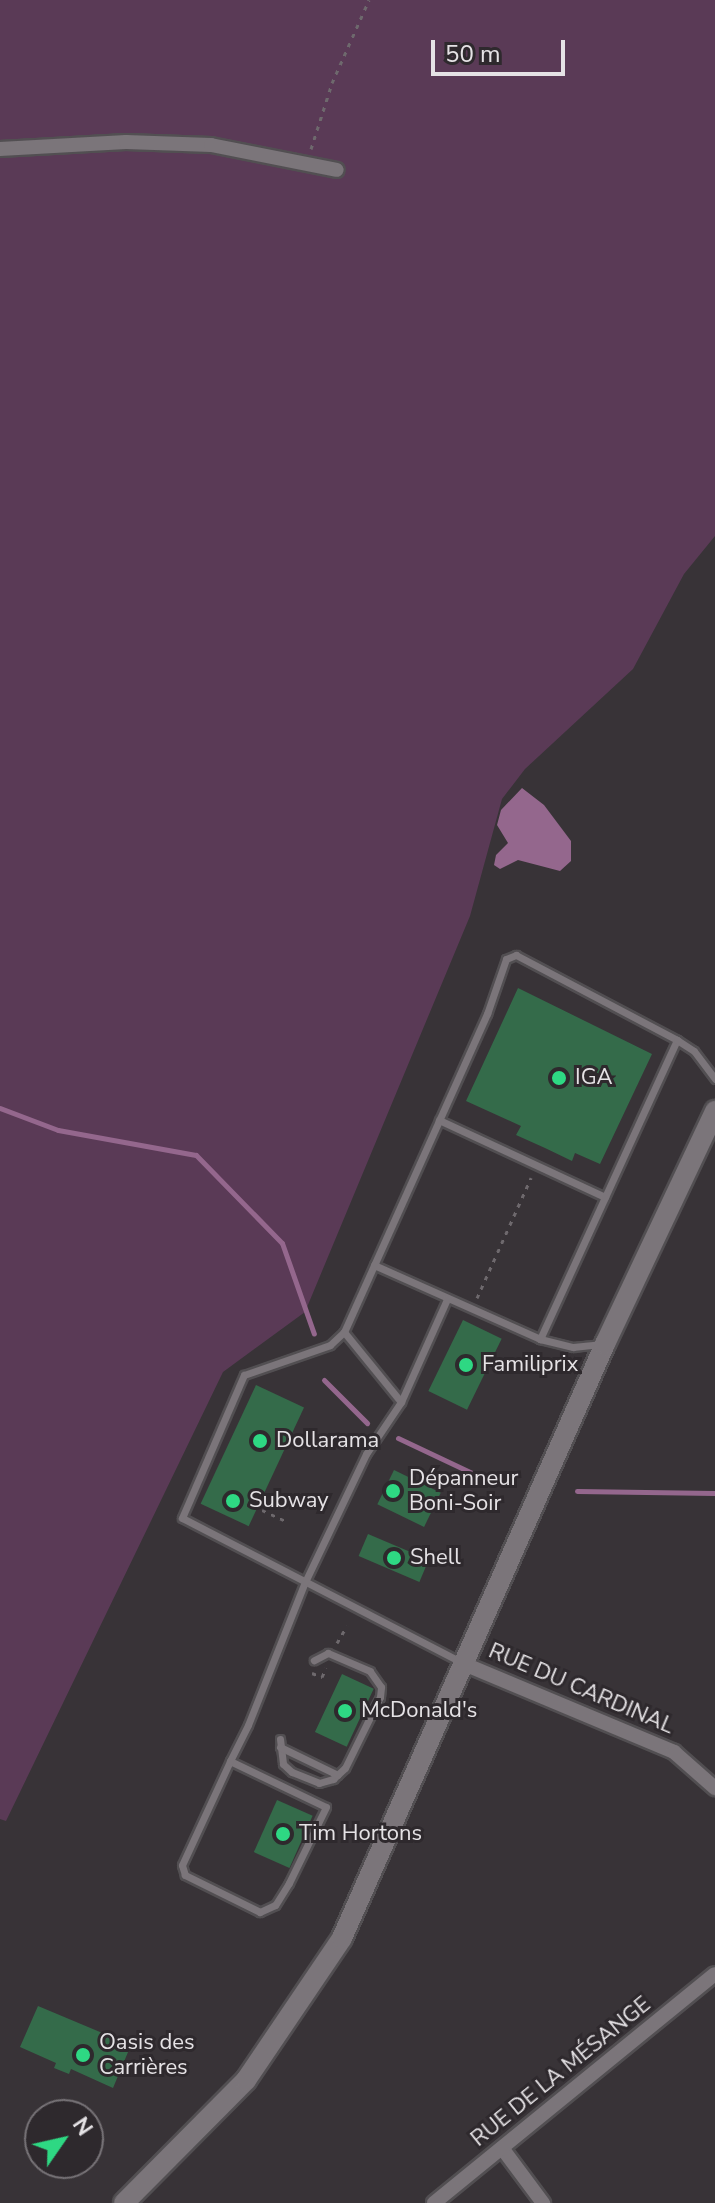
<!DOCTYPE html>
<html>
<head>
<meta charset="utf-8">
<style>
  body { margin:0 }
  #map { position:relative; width:715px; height:2203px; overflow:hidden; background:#383337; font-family:"Nunito Sans",sans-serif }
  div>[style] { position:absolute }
  .green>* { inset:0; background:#5a3a56 }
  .water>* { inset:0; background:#94678d }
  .stream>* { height:5px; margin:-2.5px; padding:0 2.5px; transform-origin:2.5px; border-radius:2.5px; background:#94678d }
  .building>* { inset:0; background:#346b4a; transform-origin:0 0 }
  .path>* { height:3px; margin-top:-1.5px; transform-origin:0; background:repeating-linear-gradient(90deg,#6e696d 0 4px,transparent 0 10px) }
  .roads { filter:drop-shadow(2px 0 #524f52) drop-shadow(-2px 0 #524f52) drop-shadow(0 2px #524f52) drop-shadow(0 -2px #524f52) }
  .lane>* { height:7px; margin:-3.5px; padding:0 3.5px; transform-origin:3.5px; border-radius:3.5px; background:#7b757a }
  .street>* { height:14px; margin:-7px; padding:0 7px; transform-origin:7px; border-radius:7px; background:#7b757a }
  .secondary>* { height:20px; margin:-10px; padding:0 10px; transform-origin:10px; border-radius:10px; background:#7b757a }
  .dots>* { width:22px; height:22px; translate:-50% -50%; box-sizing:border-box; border:4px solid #2e292d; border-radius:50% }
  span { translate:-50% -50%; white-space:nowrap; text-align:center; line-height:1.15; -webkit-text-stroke:6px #2e292d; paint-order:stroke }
  .poi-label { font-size:22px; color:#e5e2e5 }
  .left { translate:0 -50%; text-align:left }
  .street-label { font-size:22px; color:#e5e2e5 }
  .north { position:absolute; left:24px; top:2099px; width:80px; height:80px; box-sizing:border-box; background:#2e292d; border:2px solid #777377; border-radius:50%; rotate:56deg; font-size:22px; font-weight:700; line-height:32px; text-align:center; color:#e5e2e5 }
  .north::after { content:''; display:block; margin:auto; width:28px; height:36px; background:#2ed883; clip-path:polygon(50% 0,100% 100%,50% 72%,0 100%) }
  .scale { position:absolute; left:431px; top:40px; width:134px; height:36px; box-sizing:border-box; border:4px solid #e5e2e5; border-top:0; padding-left:10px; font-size:24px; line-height:28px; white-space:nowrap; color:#e5e2e5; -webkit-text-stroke:6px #2e292d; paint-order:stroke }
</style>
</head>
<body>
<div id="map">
  <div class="green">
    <i style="clip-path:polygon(0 0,715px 0,715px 536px,684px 574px,633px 669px,525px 769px,502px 799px,470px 916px,305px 1312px,223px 1372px,6px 1821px,0 1819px)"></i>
  </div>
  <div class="water">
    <i style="clip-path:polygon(522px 788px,544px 805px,571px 841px,571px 861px,560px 871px,518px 860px,500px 869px,494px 865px,496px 855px,508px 843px,497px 825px,501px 810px)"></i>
  </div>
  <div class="stream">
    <i style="left:0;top:1108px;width:62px;rotate:20.8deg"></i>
    <i style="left:58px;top:1130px;width:140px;rotate:10.3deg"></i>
    <i style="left:196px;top:1155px;width:123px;rotate:45.7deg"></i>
    <i style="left:282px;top:1243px;width:96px;rotate:70.6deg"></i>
    <i style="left:324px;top:1380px;width:61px;rotate:45deg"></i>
    <i style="left:398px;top:1438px;width:103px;rotate:25.3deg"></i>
    <i style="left:577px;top:1491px;width:138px;rotate:0.8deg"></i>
  </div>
  <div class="building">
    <i style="clip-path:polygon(518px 988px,652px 1054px,600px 1164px,575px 1153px,572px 1161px,545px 1148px,516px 1135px,521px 1126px,466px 1101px)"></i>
    <i style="left:463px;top:1320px;width:43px;height:79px;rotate:26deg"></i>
    <i style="left:256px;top:1385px;width:53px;height:131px;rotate:25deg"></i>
    <i style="left:394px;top:1470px;width:52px;height:38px;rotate:26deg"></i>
    <i style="left:368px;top:1534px;width:66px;height:24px;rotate:23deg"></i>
    <i style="left:342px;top:1674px;width:35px;height:64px;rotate:25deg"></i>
    <i style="left:277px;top:1800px;width:39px;height:57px;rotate:24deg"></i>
    <i style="clip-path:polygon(38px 2006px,131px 2045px,113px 2088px,71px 2069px,69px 2074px,54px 2068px,56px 2063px,20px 2047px)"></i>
  </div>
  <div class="path">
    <i style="left:311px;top:149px;width:69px;rotate:-72.3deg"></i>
    <i style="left:332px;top:83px;width:91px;rotate:-66deg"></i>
    <i style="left:477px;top:1298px;width:132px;rotate:-65.8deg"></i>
    <i style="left:262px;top:1510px;width:29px;rotate:25deg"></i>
    <i style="left:337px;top:1643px;width:20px;rotate:-60deg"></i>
    <i style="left:312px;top:1673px;width:11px;rotate:22deg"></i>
    <i style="left:322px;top:1677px;width:10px;rotate:-66deg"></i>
  </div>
  <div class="roads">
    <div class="lane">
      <i style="left:439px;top:1120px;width:183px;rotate:24.9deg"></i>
      <i style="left:374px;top:1265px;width:182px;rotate:24deg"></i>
      <i style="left:540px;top:1339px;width:34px;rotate:14deg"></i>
      <i style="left:573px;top:1347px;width:30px;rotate:-6deg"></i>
      <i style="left:344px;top:1332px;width:90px;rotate:50.8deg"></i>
      <i style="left:540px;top:1339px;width:329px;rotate:-65.4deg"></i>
      <i style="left:463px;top:1663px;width:316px;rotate:-152.7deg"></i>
      <i style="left:182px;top:1518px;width:156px;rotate:-66.6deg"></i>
      <i style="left:244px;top:1375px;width:91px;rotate:-19.2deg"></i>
      <i style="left:330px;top:1345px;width:19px;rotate:-43deg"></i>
      <i style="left:344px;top:1332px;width:349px;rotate:-65.8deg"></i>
      <i style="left:487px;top:1014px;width:58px;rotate:-70.9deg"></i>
      <i style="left:506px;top:959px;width:11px;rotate:-22deg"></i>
      <i style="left:516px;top:955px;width:182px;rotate:27.8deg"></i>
      <i style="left:677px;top:1040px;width:20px;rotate:33deg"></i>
      <i style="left:694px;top:1051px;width:35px;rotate:53deg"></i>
      <i style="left:280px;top:1739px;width:25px;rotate:83deg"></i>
      <i style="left:283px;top:1764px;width:12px;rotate:42deg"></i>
      <i style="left:292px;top:1772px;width:29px;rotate:22deg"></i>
      <i style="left:319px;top:1783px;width:15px;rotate:-16deg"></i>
      <i style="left:333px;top:1779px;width:16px;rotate:-43deg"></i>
      <i style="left:345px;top:1768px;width:79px;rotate:-63.8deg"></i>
      <i style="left:380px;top:1697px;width:10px;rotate:-84deg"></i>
      <i style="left:381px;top:1687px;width:19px;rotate:-125deg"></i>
      <i style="left:370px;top:1671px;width:46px;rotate:-156.8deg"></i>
      <i style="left:328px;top:1653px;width:16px;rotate:153deg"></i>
      <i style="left:280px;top:1747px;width:64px;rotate:25.8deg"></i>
      <i style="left:230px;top:1761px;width:106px;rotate:25.6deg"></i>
      <i style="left:326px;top:1807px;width:85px;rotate:116deg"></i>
      <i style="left:289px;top:1883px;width:26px;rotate:122deg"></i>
      <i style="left:275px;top:1905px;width:17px;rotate:155deg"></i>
      <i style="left:260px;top:1912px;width:84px;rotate:-153.7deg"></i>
      <i style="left:185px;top:1875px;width:10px;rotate:-107deg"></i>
      <i style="left:182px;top:1865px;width:115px;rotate:-65.2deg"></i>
      <i style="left:230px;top:1761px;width:40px;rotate:-63.4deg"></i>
      <i style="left:248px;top:1725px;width:154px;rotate:-68.3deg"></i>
      <i style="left:305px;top:1582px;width:142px;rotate:-64.5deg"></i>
      <i style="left:366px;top:1454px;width:63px;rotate:-56.1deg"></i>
      <i style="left:401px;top:1402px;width:113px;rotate:-65.9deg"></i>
    </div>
    <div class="street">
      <i style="left:0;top:149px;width:126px;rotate:-3.2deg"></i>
      <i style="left:126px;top:142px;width:85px;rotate:2deg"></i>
      <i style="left:211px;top:145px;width:128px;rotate:11.2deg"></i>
      <i style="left:464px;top:1664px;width:228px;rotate:22.7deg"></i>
      <i style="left:674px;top:1752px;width:55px;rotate:41.3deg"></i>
      <i style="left:502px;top:2148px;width:69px;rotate:53.3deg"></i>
      <i style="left:434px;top:2203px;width:362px;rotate:-39.2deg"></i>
    </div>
    <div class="secondary">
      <i style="left:124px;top:2203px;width:173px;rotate:-45.2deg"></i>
      <i style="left:246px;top:2080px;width:171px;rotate:-55.9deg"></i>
      <i style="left:342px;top:1938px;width:650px;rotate:-66.12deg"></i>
      <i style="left:605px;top:1344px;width:258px;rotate:-64.7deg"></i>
    </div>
  </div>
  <div class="dots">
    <i style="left:559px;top:1078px;background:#2ed883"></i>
    <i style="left:466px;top:1365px;background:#2ed883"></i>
    <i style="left:260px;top:1441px;background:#2ed883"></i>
    <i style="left:393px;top:1491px;background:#2ed883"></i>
    <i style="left:233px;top:1501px;background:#2ed883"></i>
    <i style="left:394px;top:1558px;background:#2ed883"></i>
    <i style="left:345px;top:1711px;background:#2ed883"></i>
    <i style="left:283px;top:1834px;background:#2ed883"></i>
    <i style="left:83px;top:2055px;background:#2ed883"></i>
  </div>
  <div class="poi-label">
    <span class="left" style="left:575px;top:1078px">IGA</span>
    <span class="left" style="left:482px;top:1365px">Familiprix</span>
    <span class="left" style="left:276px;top:1441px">Dollarama</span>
    <span class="left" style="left:409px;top:1491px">Dépanneur<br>Boni-Soir</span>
    <span class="left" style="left:249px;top:1501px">Subway</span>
    <span class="left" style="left:410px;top:1558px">Shell</span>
    <span class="left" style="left:361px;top:1711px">McDonald's</span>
    <span class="left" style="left:299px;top:1834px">Tim Hortons</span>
    <span class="left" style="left:99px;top:2055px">Oasis des<br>Carrières</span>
  </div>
  <div class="street-label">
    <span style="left:581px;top:1689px;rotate:23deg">RUE DU CARDINAL</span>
    <span style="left:561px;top:2072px;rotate:-39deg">RUE DE LA MÉSANGE</span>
  </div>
  <div class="north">N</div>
  <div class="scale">50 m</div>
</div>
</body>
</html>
